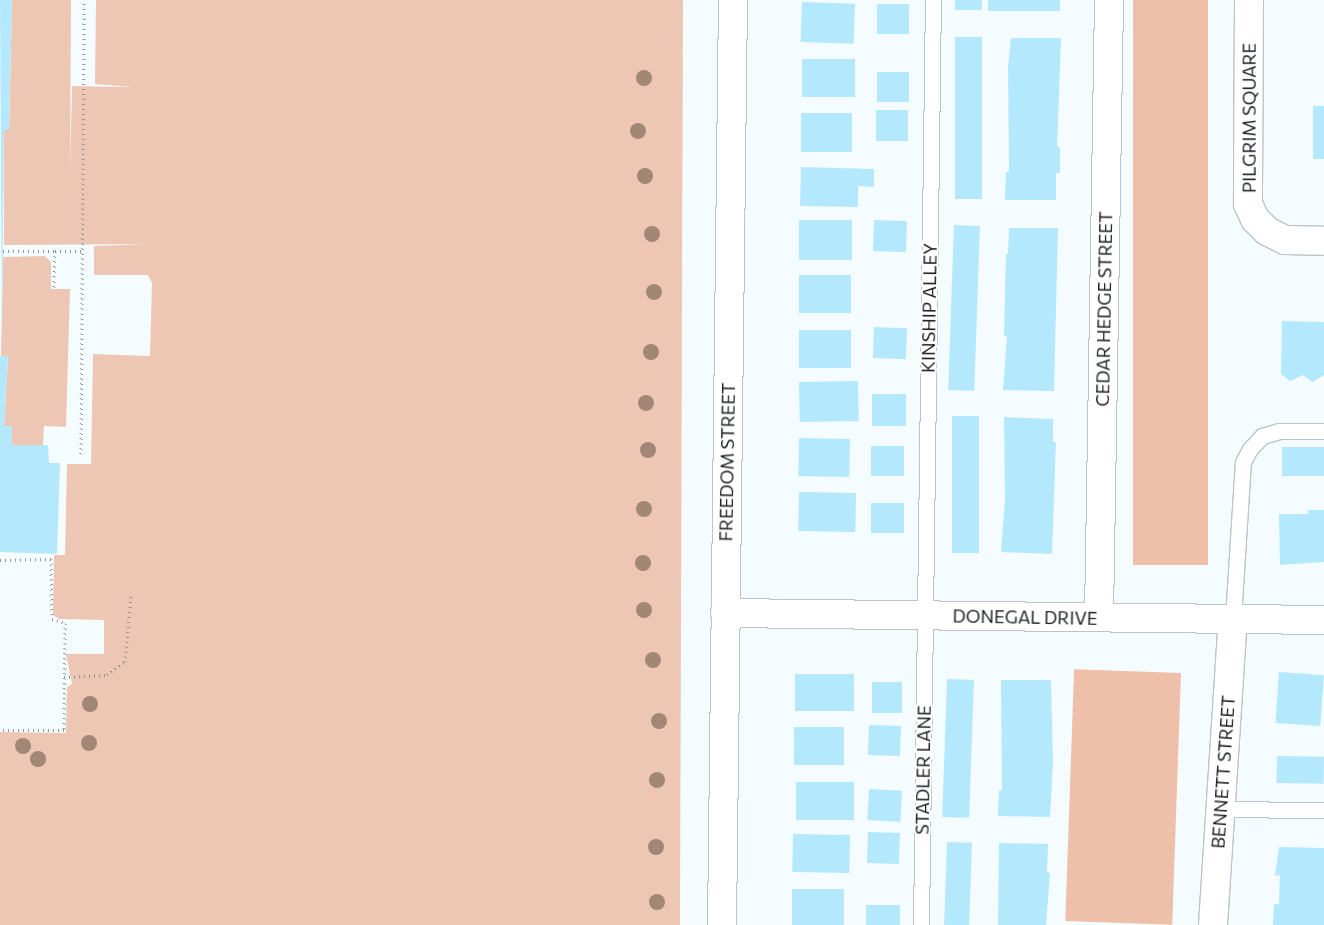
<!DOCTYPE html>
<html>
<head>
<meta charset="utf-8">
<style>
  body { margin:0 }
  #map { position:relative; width:1324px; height:925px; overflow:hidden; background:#f5fcff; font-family:Commissioner,sans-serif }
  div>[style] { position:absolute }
  .green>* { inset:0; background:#eec7b4 }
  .forest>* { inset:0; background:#eec0aa; transform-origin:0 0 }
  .building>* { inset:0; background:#b4e8fd; transform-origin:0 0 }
  .path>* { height:3px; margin-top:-1.5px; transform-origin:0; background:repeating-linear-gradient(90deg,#919698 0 1px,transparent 0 5px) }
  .roads { filter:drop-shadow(1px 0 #bcc4c7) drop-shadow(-1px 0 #bcc4c7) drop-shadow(0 1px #bcc4c7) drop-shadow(0 -1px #bcc4c7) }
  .lane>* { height:15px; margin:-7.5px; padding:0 7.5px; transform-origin:7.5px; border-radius:7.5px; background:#fff }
  .street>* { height:28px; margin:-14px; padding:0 14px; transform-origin:14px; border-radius:14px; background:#fff }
  .trees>* { width:16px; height:16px; margin:-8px; border-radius:50%; background:#a28777 }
  span { translate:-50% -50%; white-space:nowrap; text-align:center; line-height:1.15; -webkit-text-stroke:4px #fff; paint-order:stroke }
  .street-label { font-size:18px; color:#1e2122 }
</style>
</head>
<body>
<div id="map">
  <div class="green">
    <i style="clip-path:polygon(12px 0,71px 0,70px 171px,72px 86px,132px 87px,95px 84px,96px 0,683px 0,680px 925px,0 925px,0 732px,66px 733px,67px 687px,72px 684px,66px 654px,104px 654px,104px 620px,59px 619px,53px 615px,54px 555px,65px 555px,67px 464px,91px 464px,93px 354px,150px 356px,152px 283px,148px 275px,94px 275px,94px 246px,148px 244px,4px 245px,4px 130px,9px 130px)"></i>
    <i style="clip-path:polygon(45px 256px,51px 262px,51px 289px,70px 289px,66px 427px,44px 426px,43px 445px,12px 445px,12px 426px,4px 426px,8px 357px,1px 356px,3px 257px)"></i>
  </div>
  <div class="forest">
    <i style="left:1133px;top:0;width:75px;height:565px"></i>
    <i style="left:1181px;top:673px;width:252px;height:107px;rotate:92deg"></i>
  </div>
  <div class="building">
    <i style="clip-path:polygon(0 0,12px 0,9px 130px,4px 130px,2px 332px)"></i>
    <i style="left:955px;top:0;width:27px;height:10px"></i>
    <i style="left:988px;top:0;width:72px;height:11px"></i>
    <i style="left:802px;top:2px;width:53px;height:40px;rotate:2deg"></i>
    <i style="left:877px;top:4px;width:32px;height:30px"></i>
    <i style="left:955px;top:37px;width:27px;height:162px"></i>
    <i style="clip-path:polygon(1011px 38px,1061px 38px,1057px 147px,1060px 147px,1060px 173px,1056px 173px,1056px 200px,1005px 200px,1006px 172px,1009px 172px,1008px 66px)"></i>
    <i style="left:802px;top:59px;width:53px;height:38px"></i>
    <i style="left:877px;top:72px;width:32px;height:30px"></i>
    <i style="left:1313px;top:106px;width:11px;height:53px"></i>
    <i style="left:876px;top:110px;width:32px;height:31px"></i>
    <i style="left:801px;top:113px;width:51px;height:39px"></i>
    <i style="clip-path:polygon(801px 167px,874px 169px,874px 187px,858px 186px,858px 207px,800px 206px)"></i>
    <i style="left:799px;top:220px;width:53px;height:40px"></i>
    <i style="left:874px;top:220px;width:33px;height:31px;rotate:2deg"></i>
    <i style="left:954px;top:225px;width:26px;height:165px;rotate:2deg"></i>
    <i style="clip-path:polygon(1009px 228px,1058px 228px,1054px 391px,1003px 390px,1007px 336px,1004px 336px,1006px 254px,1008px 254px)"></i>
    <i style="left:851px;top:275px;width:38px;height:52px;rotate:90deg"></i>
    <i style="clip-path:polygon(1282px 321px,1324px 322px,1324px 375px,1312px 382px,1303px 375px,1290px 381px,1281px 374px)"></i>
    <i style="left:874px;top:327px;width:33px;height:31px;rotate:2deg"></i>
    <i style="left:799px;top:330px;width:52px;height:38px"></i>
    <i style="clip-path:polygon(0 356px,8px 356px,4px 426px,12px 426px,12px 445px,48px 445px,49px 463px,60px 463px,57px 554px,0 552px)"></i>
    <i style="left:858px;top:381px;width:40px;height:59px;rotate:89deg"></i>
    <i style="left:872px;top:394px;width:34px;height:32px"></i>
    <i style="left:952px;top:416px;width:27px;height:137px"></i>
    <i style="clip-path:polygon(1004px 417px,1053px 419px,1053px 442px,1056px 442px,1052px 554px,1001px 552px,1005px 499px)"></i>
    <i style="left:799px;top:438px;width:51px;height:38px;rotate:1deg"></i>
    <i style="left:871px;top:446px;width:33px;height:30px"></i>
    <i style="left:1282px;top:447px;width:42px;height:29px"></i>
    <i style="left:799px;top:492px;width:57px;height:39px;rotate:1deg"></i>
    <i style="left:871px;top:503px;width:33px;height:30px"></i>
    <i style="clip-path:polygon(1308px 510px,1324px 510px,1324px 562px,1280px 565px,1279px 514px,1308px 514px)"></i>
    <i style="left:1279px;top:672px;width:45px;height:51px;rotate:4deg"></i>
    <i style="left:795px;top:674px;width:59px;height:37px"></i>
    <i style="left:947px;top:679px;width:27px;height:138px;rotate:2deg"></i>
    <i style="clip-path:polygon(1001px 680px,1051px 680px,1053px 762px,1050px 817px,998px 816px,999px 790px,1002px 790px)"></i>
    <i style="left:872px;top:682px;width:30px;height:31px"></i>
    <i style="left:869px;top:725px;width:32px;height:30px;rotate:2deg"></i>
    <i style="left:794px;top:727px;width:50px;height:38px"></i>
    <i style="left:1277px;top:756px;width:47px;height:27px;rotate:1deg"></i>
    <i style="left:796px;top:782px;width:58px;height:38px"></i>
    <i style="left:869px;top:789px;width:33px;height:31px;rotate:3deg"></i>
    <i style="left:868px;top:832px;width:32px;height:31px;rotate:2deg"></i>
    <i style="left:793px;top:834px;width:57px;height:38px;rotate:1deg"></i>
    <i style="left:947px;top:842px;width:25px;height:83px;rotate:2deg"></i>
    <i style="clip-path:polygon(999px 843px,1048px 844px,1047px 873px,1050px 873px,1046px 925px,998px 925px)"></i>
    <i style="clip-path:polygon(1279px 847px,1324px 848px,1324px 925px,1273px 925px,1274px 904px,1279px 904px,1280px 875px,1275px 876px)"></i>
    <i style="left:792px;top:889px;width:52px;height:36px"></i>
    <i style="left:866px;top:905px;width:34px;height:20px"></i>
  </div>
  <div class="path">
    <i style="left:3px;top:251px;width:52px"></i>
    <i style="left:55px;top:251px;width:38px;rotate:92deg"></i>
    <i style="left:55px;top:251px;width:28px"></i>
    <i style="left:81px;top:454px;width:454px;rotate:-89.6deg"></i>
    <i style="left:0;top:560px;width:51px;rotate:-1.1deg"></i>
    <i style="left:51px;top:559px;width:60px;rotate:89deg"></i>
    <i style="left:52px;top:619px;width:14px;rotate:17deg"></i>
    <i style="left:65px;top:623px;width:107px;rotate:90.5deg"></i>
    <i style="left:64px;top:730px;width:64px;rotate:180deg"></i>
    <i style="left:64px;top:677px;width:43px;rotate:-2.7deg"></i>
    <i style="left:107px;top:675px;width:22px;rotate:-36deg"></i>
    <i style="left:125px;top:662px;width:67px;rotate:-84.9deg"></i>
  </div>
  <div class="roads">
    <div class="lane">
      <i style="left:1233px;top:619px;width:157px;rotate:-86.4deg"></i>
      <i style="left:1243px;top:462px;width:15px;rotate:-62deg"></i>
      <i style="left:1250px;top:449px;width:18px;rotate:-47deg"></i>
      <i style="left:1262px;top:436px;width:18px;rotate:-16deg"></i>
      <i style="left:1279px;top:431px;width:45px"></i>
      <i style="left:1220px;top:809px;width:104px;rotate:0.6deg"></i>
      <i style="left:921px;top:925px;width:925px;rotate:-89.26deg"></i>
    </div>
    <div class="street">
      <i style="left:1249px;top:0;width:204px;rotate:90.3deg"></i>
      <i style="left:1248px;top:204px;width:17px;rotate:65deg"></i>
      <i style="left:1255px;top:219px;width:17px;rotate:45deg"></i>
      <i style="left:1267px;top:231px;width:20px;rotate:27deg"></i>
      <i style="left:1285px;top:240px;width:39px;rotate:1deg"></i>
      <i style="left:725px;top:613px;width:599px;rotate:0.67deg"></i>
      <i style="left:1099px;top:617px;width:617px;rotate:-89.07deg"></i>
      <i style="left:722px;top:925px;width:925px;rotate:-89.32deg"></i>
      <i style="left:1213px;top:925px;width:307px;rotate:-86.3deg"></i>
    </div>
  </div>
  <div class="trees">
    <i style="left:644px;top:78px"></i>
    <i style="left:638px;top:131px"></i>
    <i style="left:645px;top:176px"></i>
    <i style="left:652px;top:234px"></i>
    <i style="left:654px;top:292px"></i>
    <i style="left:651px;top:352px"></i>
    <i style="left:646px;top:403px"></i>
    <i style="left:648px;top:450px"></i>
    <i style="left:644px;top:509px"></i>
    <i style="left:643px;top:563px"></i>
    <i style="left:644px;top:610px"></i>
    <i style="left:653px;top:660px"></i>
    <i style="left:90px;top:704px"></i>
    <i style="left:659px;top:721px"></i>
    <i style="left:89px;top:743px"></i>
    <i style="left:23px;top:746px"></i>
    <i style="left:38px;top:759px"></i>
    <i style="left:657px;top:780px"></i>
    <i style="left:656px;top:847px"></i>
    <i style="left:657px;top:902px"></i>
  </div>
  <div class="street-label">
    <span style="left:1249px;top:118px;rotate:-90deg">PILGRIM SQUARE</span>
    <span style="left:929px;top:308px;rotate:-89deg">KINSHIP ALLEY</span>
    <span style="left:1104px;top:309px;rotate:-89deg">CEDAR HEDGE STREET</span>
    <span style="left:727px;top:462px;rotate:-89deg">FREEDOM STREET</span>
    <span style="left:1025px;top:617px;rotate:1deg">DONEGAL DRIVE</span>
    <span style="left:923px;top:770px;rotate:-89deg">STADLER LANE</span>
    <span style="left:1223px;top:772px;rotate:-86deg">BENNETT STREET</span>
  </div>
</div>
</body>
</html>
